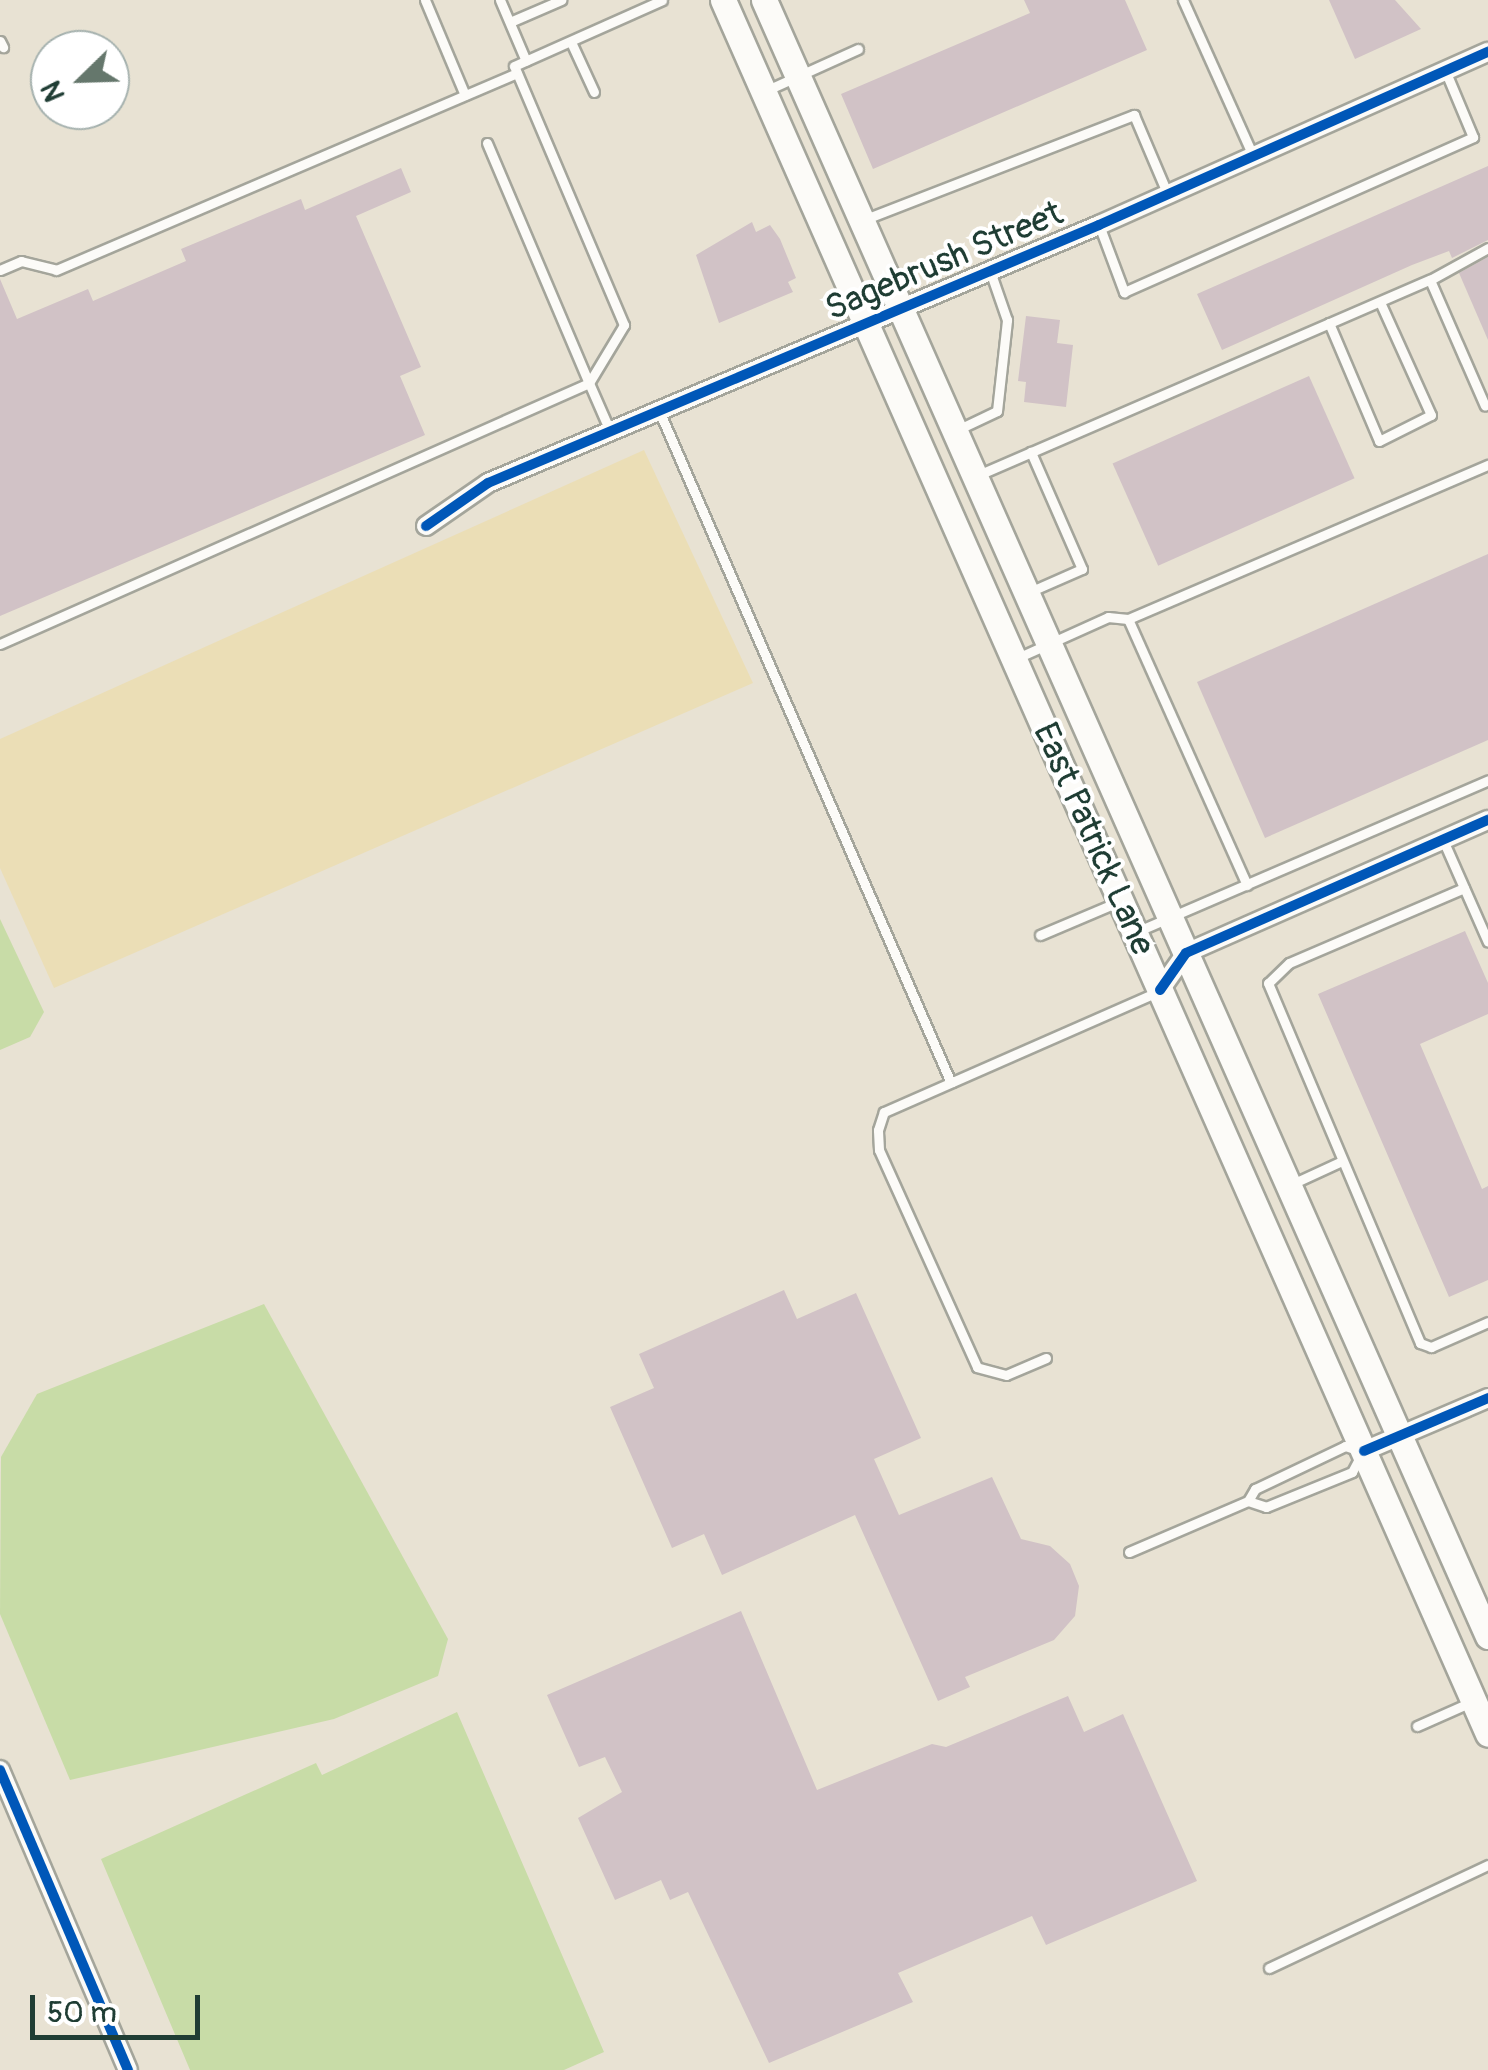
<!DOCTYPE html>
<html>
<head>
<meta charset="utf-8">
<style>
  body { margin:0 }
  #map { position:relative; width:1488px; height:2070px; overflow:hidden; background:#e8e2d3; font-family:Pangolin,sans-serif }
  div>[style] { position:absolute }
  .green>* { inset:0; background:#c8dca7 }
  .sand>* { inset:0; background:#ebdeb6 }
  .building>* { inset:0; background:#d1c2c6; transform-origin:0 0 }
  .roads { filter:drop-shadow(2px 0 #a4a59b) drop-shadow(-2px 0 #a4a59b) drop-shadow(0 2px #a4a59b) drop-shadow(0 -2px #a4a59b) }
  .lane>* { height:9px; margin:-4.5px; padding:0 4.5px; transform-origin:4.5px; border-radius:4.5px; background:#fcfbf8 }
  .street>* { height:18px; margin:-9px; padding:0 9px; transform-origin:9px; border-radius:9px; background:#fcfbf8 }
  .secondary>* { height:25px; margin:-12.5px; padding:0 12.5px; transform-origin:12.5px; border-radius:12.5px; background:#fcfbf8 }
  .cycleway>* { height:10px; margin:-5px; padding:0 5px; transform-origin:5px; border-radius:5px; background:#0057b8 }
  span { translate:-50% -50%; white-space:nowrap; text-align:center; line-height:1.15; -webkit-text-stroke:8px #fff; paint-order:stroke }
  .street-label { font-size:35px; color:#1f3d34 }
  .north { position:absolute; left:30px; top:30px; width:100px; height:100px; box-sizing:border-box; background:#fff; border:2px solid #a5b1ae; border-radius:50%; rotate:247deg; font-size:28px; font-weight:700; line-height:40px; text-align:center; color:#1f3d34 }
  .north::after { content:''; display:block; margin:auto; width:35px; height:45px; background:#65776c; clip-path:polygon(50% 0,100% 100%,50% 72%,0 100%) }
  .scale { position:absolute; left:30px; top:1995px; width:170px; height:45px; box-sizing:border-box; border:5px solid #1f3d34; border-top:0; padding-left:12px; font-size:30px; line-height:35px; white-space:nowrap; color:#1f3d34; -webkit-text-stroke:8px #fff; paint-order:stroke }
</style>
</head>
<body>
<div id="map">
  <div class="green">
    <i style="clip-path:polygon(0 919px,44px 1012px,30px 1037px,0 1050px)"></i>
    <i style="clip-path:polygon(264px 1304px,448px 1639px,438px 1676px,334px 1719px,70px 1780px,0 1614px,1px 1457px,37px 1394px)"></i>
    <i style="clip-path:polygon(457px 1712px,604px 2052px,564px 2070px,190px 2070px,101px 1859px,316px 1763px,322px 1775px)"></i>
  </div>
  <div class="sand">
    <i style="clip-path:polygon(644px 450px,753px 683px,54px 988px,0 868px,0 739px)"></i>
  </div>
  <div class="building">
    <i style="clip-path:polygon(1024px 0,1125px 0,1147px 50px,873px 169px,841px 94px,1030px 13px)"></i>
    <i style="clip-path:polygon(1329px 0,1395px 0,1421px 29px,1355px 59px)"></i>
    <i style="clip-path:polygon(1488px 166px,1488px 240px,1452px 258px,1449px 251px,1412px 265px,1222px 350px,1197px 294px)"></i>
    <i style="clip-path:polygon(401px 168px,411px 192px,356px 216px,421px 367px,400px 376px,425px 435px,0 616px,0 279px,17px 319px,88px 289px,93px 301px,186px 261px,181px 249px,301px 199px,305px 210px)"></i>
    <i style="clip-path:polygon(752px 222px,756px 232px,770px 225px,780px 239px,796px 278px,788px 282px,793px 292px,719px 323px,696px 255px)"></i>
    <i style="clip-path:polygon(1488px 257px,1488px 340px,1459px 273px)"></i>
    <i style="clip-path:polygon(1026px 316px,1060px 320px,1057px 343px,1073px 345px,1066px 407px,1024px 402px,1026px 382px,1018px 381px)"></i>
    <i style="left:1309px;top:376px;width:112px;height:215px;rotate:66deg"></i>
    <i style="clip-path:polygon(1488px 554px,1488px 740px,1265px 838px,1197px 682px)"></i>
    <i style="clip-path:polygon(1465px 931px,1488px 983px,1488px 1014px,1420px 1044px,1482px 1189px,1488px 1186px,1488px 1280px,1449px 1297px,1318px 994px)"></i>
    <i style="clip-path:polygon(784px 1290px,797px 1319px,856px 1293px,921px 1438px,874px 1459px,899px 1515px,992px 1477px,1021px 1539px,1050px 1546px,1070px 1564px,1079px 1586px,1075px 1616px,1054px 1640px,965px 1677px,970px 1687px,938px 1701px,855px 1515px,722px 1575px,704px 1534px,672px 1548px,610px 1407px,654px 1388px,639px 1354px)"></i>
    <i style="clip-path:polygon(741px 1611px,817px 1790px,932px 1744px,946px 1747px,1068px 1696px,1084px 1732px,1123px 1714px,1197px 1881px,1046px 1945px,1032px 1916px,898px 1973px,913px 2002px,769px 2063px,688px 1892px,670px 1900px,661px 1880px,615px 1900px,578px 1818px,622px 1792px,605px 1757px,579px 1767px,547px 1695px)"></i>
  </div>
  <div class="roads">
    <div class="lane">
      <i style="left:425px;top:0;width:103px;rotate:67.2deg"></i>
      <i style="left:500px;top:0;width:66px;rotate:66.9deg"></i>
      <i style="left:1183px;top:0;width:171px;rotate:65.8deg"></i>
      <i style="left:510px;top:22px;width:56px;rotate:-23.3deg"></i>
      <i style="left:0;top:41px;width:7px;rotate:63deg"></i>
      <i style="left:571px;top:42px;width:55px;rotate:65.3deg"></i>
      <i style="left:765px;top:91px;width:102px;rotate:-24.3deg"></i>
      <i style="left:487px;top:143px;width:261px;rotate:67deg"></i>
      <i style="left:589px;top:383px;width:68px;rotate:-58.9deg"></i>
      <i style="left:624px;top:325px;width:281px;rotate:-113deg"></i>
      <i style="left:514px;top:66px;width:162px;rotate:-24deg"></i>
      <i style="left:863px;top:220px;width:291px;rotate:-21.2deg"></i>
      <i style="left:1134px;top:115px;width:87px;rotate:67deg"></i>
      <i style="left:1099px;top:225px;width:72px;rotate:69.5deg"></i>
      <i style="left:1124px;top:292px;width:382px;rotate:-23.9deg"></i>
      <i style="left:1473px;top:137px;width:73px;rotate:-112.7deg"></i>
      <i style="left:0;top:270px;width:23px;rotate:-23deg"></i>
      <i style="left:21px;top:261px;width:36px;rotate:14deg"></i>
      <i style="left:56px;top:270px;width:501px;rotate:-23.14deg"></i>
      <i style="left:1430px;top:280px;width:66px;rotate:-28.9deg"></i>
      <i style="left:1329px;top:323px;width:128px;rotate:67deg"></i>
      <i style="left:1379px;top:441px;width:58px;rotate:-26.6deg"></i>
      <i style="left:1431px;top:415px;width:124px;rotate:-114.3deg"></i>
      <i style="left:660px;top:413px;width:730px;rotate:66.52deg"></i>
      <i style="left:957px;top:430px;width:44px;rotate:-25.4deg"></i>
      <i style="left:997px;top:411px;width:92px;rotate:-83.7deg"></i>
      <i style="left:1007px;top:320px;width:52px;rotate:-109.1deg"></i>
      <i style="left:976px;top:476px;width:495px;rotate:-23.4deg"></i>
      <i style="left:1430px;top:280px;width:137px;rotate:66.4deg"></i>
      <i style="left:1027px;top:593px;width:60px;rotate:-23.6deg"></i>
      <i style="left:1082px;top:569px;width:128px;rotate:-113.6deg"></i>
      <i style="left:0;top:644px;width:644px;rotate:-23.9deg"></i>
      <i style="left:589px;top:383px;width:52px;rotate:66.4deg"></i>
      <i style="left:1015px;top:659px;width:102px;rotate:-24.3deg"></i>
      <i style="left:1108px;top:617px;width:20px;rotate:6deg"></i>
      <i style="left:1443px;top:840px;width:111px;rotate:66.2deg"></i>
      <i style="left:1247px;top:885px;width:291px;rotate:-114.1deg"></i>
      <i style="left:1128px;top:619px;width:392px;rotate:-23.2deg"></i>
      <i style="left:1464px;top:888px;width:190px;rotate:156.8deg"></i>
      <i style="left:1289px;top:963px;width:29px;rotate:136deg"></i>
      <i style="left:1268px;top:983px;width:391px;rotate:67.1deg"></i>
      <i style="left:1420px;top:1343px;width:12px;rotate:20deg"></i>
      <i style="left:1431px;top:1347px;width:62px;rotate:-23.7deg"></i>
      <i style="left:1138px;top:931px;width:381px;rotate:-23.3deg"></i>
      <i style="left:1040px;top:935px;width:85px;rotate:-22.9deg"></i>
      <i style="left:1292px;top:1184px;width:55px;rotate:-24.7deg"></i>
      <i style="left:1046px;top:1358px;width:43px;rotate:157deg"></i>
      <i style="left:1006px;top:1375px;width:30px;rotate:-165deg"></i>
      <i style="left:977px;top:1367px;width:238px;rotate:-114.3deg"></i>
      <i style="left:879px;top:1150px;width:20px;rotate:-93deg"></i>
      <i style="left:878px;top:1130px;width:19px;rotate:-72deg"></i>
      <i style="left:884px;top:1112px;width:298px;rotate:-23.7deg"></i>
      <i style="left:1248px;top:1501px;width:19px;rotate:18deg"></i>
      <i style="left:1266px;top:1507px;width:93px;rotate:-22.1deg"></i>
      <i style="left:1352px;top:1472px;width:15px;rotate:-62deg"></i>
      <i style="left:1129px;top:1552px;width:129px;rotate:-23.2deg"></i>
      <i style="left:1248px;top:1501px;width:14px;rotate:-60deg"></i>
      <i style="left:1255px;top:1489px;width:100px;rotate:-25.5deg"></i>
      <i style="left:1345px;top:1446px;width:13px;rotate:18deg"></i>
      <i style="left:1417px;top:1726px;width:57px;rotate:-23.9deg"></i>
      <i style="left:1269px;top:1968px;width:242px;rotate:-25.2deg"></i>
    </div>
    <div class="street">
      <i style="left:426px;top:526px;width:75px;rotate:-34.7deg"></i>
      <i style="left:488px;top:483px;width:663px;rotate:-22.89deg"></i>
      <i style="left:1099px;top:225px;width:426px;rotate:-24deg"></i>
      <i style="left:1160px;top:990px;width:45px;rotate:-54.9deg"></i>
      <i style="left:1186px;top:953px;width:330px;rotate:-23.8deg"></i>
      <i style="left:1364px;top:1451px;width:135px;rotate:-23.1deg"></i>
      <i style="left:0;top:1770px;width:326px;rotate:66.9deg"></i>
    </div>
    <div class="secondary">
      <i style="left:723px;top:0;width:1895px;rotate:66.19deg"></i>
      <i style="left:764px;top:0;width:1789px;rotate:66.13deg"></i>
    </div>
  </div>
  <div class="cycleway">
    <i style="left:426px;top:526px;width:75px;rotate:-34.7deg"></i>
    <i style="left:488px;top:483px;width:663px;rotate:-22.89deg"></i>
    <i style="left:1099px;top:225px;width:426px;rotate:-24deg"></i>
    <i style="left:1160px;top:990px;width:45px;rotate:-54.9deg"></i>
    <i style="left:1186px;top:953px;width:330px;rotate:-23.8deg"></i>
    <i style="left:1364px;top:1451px;width:135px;rotate:-23.1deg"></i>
    <i style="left:0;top:1770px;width:326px;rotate:66.9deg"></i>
  </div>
  <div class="street-label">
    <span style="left:944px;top:261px;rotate:-23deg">Sagebrush Street</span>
    <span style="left:1094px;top:839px;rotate:66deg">East Patrick Lane</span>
  </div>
  <div class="north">N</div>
  <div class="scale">50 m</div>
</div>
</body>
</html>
